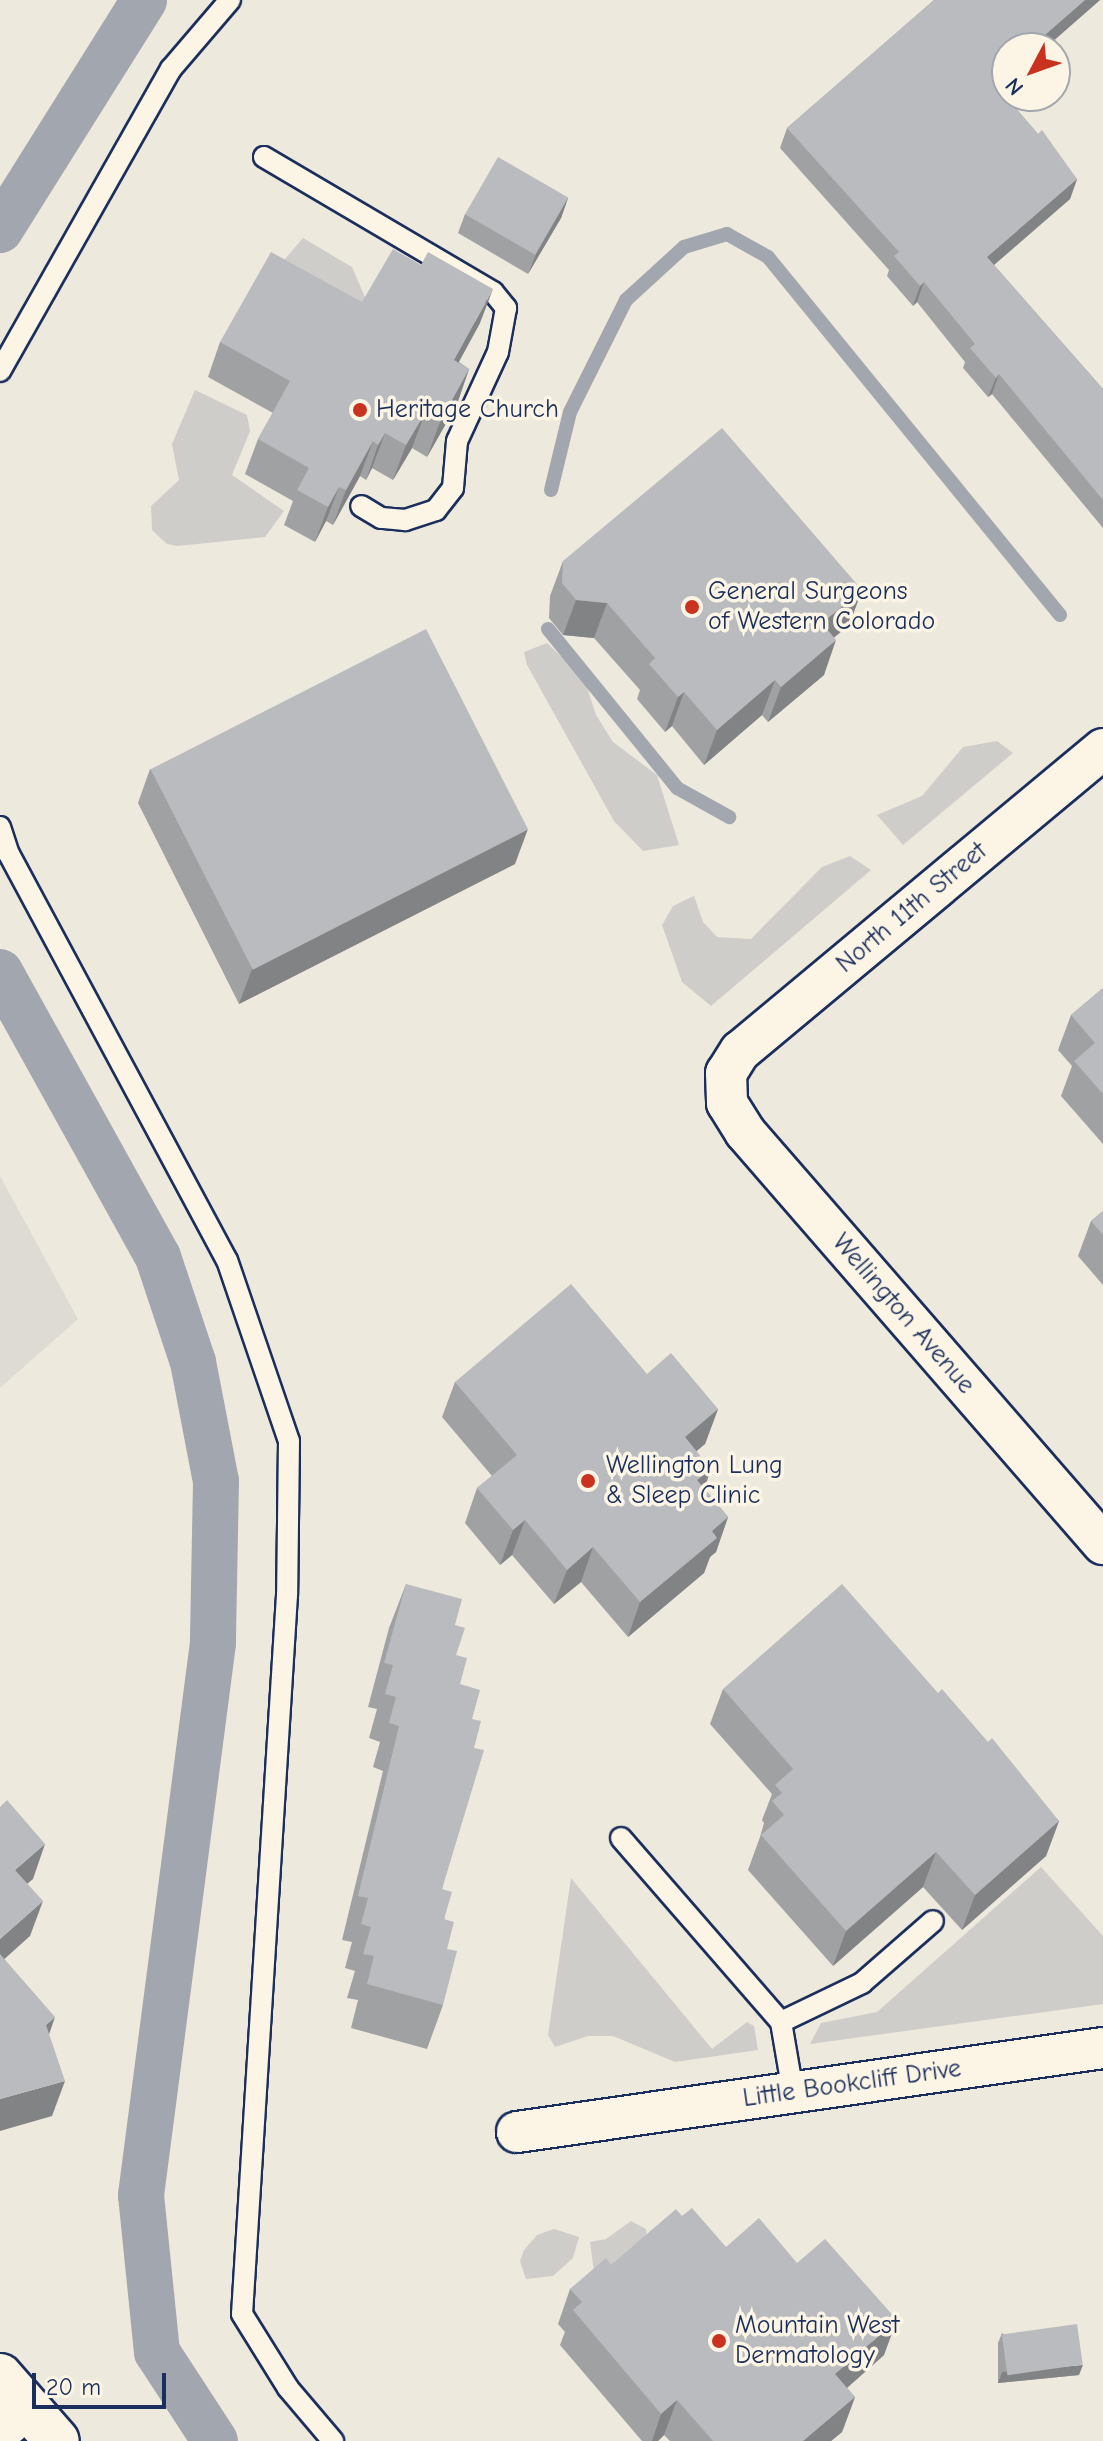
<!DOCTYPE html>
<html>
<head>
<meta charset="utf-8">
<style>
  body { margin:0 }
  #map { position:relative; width:1103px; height:2441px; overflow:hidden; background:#eee9dd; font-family:"Comic Neue",sans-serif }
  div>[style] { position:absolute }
  .built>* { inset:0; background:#dedbd4 }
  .green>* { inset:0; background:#cfcdca }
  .stream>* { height:14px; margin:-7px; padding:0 7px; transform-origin:7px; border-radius:7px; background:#a2a7af }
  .canal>* { height:46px; margin:-23px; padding:0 23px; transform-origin:23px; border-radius:23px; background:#a2a7af }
  .roads { filter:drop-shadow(2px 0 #1b2f5e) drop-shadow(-2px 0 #1b2f5e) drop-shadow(0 2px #1b2f5e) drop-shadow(0 -2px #1b2f5e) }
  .service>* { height:20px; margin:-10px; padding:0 10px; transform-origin:10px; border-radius:10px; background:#fcf5e5 }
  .minor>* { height:40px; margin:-20px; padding:0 20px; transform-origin:20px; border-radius:20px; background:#fcf5e5 }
  .primary>* { height:44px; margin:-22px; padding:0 22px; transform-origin:22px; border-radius:22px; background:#fcf5e5 }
  .wall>* { inset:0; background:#a0a1a3 }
  .shaded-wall>* { inset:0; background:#828385 }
  .building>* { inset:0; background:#babbbe; transform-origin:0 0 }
  .dots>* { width:22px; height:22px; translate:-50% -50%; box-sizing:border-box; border:4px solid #fcf5e5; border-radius:50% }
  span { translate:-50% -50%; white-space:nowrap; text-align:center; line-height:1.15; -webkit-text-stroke:7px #fcf5e5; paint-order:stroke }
  .poi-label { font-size:26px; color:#1b2f5e }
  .left { translate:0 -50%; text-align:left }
  .street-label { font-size:26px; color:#1b2f5e }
  .north { position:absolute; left:991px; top:32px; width:80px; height:80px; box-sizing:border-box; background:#fcf5e5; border:2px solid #a2a6af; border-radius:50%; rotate:229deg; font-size:22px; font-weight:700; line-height:32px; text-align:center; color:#1b2f5e }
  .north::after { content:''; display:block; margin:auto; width:28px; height:36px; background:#c8321e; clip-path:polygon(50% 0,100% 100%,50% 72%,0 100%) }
  .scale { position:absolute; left:32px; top:2373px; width:134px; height:36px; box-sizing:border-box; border:4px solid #1b2f5e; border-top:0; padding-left:10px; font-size:24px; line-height:28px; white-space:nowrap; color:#1b2f5e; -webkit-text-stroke:6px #fcf5e5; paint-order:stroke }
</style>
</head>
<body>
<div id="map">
  <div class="built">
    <i style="clip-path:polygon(0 1176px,78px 1319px,0 1388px)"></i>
  </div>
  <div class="green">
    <i style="clip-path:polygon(303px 238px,352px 267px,368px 304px,364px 312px,284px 260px)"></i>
    <i style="clip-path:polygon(195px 390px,247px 415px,250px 431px,232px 475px,284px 511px,265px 537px,177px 546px,167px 544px,152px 530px,151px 506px,179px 480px,172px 444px)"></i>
    <i style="clip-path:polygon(547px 643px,584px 678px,596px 715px,613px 742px,657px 775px,679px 845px,643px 851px,614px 821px,527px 665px,524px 652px)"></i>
    <i style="clip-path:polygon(997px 741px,1013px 753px,903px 845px,877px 815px,922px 796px,963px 747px)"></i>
    <i style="clip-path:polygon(850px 856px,871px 870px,711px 1006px,682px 982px,662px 925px,673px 906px,694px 896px,703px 922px,717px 937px,751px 939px,822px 867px)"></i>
    <i style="clip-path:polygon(1041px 1867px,1103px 1936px,1103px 2004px,810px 2044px,821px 2023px,877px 2012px)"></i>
    <i style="clip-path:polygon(571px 1878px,712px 2049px,747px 2022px,754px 2026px,758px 2050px,675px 2062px,613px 2036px,588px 2036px,555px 2047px,548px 2035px)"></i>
    <i style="clip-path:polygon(631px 2221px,646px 2229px,648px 2249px,594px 2272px,590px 2242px,606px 2239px)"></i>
    <i style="clip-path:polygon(554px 2229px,579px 2237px,573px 2258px,553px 2276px,526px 2279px,520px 2261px,524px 2250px,537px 2235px)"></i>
  </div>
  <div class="stream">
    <i style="left:551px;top:490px;width:80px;rotate:-76.3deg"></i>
    <i style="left:570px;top:412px;width:125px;rotate:-63.4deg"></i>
    <i style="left:626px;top:300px;width:79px;rotate:-42.4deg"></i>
    <i style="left:684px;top:247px;width:45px;rotate:-16.8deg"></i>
    <i style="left:727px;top:234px;width:47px;rotate:29.3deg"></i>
    <i style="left:768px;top:257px;width:462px;rotate:50.8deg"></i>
    <i style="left:548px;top:629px;width:205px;rotate:50.9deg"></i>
    <i style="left:677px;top:788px;width:60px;rotate:29.1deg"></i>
  </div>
  <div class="canal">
    <i style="left:0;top:230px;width:271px;rotate:-57.9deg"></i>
    <i style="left:0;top:972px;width:326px;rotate:61deg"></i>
    <i style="left:158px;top:1257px;width:111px;rotate:71.6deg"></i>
    <i style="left:193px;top:1362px;width:121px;rotate:79.1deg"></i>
    <i style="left:216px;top:1481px;width:162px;rotate:91.1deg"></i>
    <i style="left:213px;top:1643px;width:557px;rotate:97.43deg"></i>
    <i style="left:141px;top:2195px;width:158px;rotate:84.2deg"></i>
    <i style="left:157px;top:2352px;width:106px;rotate:56.9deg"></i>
  </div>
  <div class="roads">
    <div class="service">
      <i style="left:264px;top:157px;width:266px;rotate:30.5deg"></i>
      <i style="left:493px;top:292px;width:21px;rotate:51deg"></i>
      <i style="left:506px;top:308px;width:45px;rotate:100.3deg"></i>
      <i style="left:498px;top:352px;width:98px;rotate:114.7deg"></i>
      <i style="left:457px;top:441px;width:47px;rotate:94.9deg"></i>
      <i style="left:453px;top:488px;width:28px;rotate:128deg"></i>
      <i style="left:436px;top:510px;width:33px;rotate:162deg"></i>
      <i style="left:405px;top:520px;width:24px;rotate:-175deg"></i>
      <i style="left:381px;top:518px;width:23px;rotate:-149deg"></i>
      <i style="left:0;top:371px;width:347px;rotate:-60.5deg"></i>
      <i style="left:171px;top:69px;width:91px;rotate:-49.5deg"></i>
      <i style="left:0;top:827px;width:28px;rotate:72deg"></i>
      <i style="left:9px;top:854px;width:461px;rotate:61.8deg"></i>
      <i style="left:227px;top:1260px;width:191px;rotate:71.1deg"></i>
      <i style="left:289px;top:1441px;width:154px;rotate:90.7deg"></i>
      <i style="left:287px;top:1595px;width:720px;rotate:93.58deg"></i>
      <i style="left:242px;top:2314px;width:87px;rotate:58.1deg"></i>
      <i style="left:288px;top:2388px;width:70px;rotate:49.7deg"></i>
      <i style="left:621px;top:1838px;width:244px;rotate:49deg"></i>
      <i style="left:781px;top:2022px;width:71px;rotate:80.3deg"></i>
      <i style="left:781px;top:2022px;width:90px;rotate:-25.7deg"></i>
      <i style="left:862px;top:1983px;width:94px;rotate:-41.1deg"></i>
    </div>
    <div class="minor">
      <i style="left:1103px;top:749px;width:472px;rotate:140.2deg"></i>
      <i style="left:740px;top:1051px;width:26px;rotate:122deg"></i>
      <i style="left:726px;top:1073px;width:30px;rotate:88deg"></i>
      <i style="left:727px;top:1103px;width:34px;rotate:58deg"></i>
      <i style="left:745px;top:1132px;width:546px;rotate:49.01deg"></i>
      <i style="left:517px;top:2132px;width:592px;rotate:-8.16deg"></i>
      <i style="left:0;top:2432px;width:37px;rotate:-41deg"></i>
    </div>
    <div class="primary">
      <i style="left:0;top:2376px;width:86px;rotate:48.8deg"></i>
    </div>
  </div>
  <div class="wall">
    <i style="clip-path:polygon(934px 0,1100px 0,999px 89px,1077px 179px,1070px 199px,994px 265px,1103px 389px,1103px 528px,992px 394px,988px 397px,963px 368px,965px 362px,917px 302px,913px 306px,887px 276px,889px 270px,780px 148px,787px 128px)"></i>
    <i style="clip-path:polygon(568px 198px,561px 218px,528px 274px,458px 233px,465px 214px)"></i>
    <i style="clip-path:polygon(362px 302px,480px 323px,459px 362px,469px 369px,457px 404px,427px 457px,412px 448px,393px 480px,372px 468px,366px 480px,360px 476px,333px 525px,326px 521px,315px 542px,284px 525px,293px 501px,245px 474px,258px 439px,273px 413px,208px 377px,220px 342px)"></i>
    <i style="clip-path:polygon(563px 561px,862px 590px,849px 625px,834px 637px,824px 675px,768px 722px,762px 715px,704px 765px,672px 726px,665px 732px,637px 699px,640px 690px,594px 638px,563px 635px,549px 618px,550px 596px)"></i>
    <i style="clip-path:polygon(150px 769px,515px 864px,239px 1004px,138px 803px)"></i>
    <i style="clip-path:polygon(1103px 988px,1103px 1144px,1061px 1096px,1072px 1066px,1058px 1050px,1071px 1015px)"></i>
    <i style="clip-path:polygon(1103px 1211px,1103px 1285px,1078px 1256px,1091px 1221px)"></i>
    <i style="clip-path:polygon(647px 1374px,718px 1409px,705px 1444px,696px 1451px,704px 1488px,728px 1517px,716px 1552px,710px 1557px,704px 1573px,628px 1637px,581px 1582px,554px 1604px,512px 1555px,500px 1565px,465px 1523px,477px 1488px,492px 1476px,442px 1417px,455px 1382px)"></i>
    <i style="clip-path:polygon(406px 1584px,455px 1625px,456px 1655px,460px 1684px,472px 1719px,474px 1748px,442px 1889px,447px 1949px,443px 2005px,427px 2049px,351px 2028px,358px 2000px,347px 1998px,355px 1971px,345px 1968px,352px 1942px,342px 1940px,383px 1771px,373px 1767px,380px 1742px,369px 1738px,377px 1709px,368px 1707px,389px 1628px)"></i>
    <i style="clip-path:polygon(723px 1689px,938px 1693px,1059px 1821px,1046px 1856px,962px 1930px,923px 1887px,833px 1966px,748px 1870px,760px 1837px,764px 1823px,762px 1820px,772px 1794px,710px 1724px)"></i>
    <i style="clip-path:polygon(682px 2216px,726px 2247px,797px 2263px,884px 2355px,847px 2388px,855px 2397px,842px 2432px,831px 2441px,670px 2441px,664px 2435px,658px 2441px,642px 2441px,560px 2345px,565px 2332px,558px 2324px,570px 2289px,611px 2265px)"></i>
    <i style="clip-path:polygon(1002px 2333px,1079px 2375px,998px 2383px,998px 2343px)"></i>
  </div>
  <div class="shaded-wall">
    <i style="clip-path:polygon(1085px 0,1100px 0,1045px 48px,1030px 48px)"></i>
    <i style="clip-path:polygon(1007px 68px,1007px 81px,985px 101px,992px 81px)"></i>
    <i style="clip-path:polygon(1077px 179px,1070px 199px,980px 277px,987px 257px)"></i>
    <i style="clip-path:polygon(568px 198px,561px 218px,528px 274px,536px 254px)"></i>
    <i style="clip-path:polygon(924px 282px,917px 302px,913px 306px,920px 286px)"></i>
    <i style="clip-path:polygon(493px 289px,480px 323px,441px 394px,454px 360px)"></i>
    <i style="clip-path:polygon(469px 369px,457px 404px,427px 457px,440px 422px)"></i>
    <i style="clip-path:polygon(999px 374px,992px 394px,988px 397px,996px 378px)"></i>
    <i style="clip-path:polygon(425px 413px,412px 448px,393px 480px,406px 445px)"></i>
    <i style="clip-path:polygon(385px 433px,372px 468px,366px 480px,378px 445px)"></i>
    <i style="clip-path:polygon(373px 441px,360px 476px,333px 525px,346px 490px)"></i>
    <i style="clip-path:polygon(339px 487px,326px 521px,315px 542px,328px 507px)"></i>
    <i style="clip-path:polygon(862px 590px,849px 625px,810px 658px,822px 623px)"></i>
    <i style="clip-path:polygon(576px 600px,607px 603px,594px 638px,563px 635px)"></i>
    <i style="clip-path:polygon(836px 640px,824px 675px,768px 722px,781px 687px)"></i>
    <i style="clip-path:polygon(775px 680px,762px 715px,704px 765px,717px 730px)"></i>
    <i style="clip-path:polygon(684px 692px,672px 726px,665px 732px,678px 697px)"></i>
    <i style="clip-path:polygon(528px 829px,515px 864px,239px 1004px,252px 969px)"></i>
    <i style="clip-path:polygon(718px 1409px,705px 1444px,672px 1472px,685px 1437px)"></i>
    <i style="clip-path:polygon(711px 1469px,699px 1504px,697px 1480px)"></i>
    <i style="clip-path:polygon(728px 1517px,716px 1552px,710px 1557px,704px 1573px,628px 1637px,640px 1602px,712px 1531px)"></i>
    <i style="clip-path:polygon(525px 1520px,512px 1555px,500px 1565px,513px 1530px)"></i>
    <i style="clip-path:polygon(593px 1547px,581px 1582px,554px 1604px,567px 1570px)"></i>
    <i style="clip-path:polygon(1059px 1821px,1046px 1856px,962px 1930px,975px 1895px)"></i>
    <i style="clip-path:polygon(45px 1844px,33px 1879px,2px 1905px,15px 1870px)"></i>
    <i style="clip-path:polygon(936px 1852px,923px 1887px,833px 1966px,846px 1931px)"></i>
    <i style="clip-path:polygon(43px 1901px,30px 1936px,0 1963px,0 1939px)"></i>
    <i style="clip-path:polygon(55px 2017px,43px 2052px,46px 2025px)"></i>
    <i style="clip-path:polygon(65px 2081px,52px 2116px,0 2131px,0 2099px)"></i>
    <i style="clip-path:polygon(897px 2320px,884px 2355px,823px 2409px,835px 2374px)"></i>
    <i style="clip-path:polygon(1083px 2365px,1079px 2375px,998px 2383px,1002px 2372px)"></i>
    <i style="clip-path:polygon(855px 2397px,842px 2432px,831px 2441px,803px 2441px)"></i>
    <i style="clip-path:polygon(677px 2400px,664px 2435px,658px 2441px,652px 2441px,661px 2414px)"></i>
  </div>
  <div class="building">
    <i style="clip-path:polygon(934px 0,1085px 0,1030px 48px,1007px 48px,1007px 68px,992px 81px,1038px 134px,1042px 130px,1077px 179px,987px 257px,1103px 389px,1103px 500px,999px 374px,996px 378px,970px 348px,975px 344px,924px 282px,920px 286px,894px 256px,899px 252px,787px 128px)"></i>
    <i style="left:498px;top:157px;width:81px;height:66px;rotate:30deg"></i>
    <i style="clip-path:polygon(393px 249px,421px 265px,428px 252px,493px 289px,454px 360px,469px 369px,440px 422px,425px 413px,406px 445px,385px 433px,378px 445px,373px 441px,346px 490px,339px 487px,328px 507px,297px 490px,309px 468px,258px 439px,290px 381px,220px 342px,271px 252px,362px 302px)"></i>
    <i style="clip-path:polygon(722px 428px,862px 590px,822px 623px,836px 640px,781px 687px,775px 680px,717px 730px,684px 692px,678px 697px,649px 664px,655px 658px,607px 603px,576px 600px,562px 583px,563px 561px)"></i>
    <i style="left:426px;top:629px;width:225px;height:309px;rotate:63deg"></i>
    <i style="clip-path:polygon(1103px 988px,1103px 1094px,1074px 1061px,1095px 1043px,1071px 1015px)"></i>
    <i style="clip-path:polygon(1103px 1211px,1103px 1235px,1091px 1221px)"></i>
    <i style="clip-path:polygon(571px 1284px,647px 1374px,671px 1353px,718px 1409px,685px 1437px,711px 1469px,697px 1480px,728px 1517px,712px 1531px,717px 1538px,640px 1602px,593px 1547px,567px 1570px,525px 1520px,513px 1530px,477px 1488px,517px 1455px,455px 1382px)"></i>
    <i style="clip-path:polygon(406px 1584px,462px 1599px,455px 1625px,465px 1628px,456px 1655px,467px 1658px,460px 1684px,480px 1690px,472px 1719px,481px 1721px,474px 1748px,484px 1750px,442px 1889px,452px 1892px,444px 1919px,454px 1922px,447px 1949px,457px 1951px,443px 2005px,367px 1984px,374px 1956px,363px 1954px,371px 1927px,361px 1924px,368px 1898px,358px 1896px,399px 1726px,389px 1723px,396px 1697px,385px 1694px,393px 1665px,384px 1663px)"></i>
    <i style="clip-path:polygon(842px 1584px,938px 1693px,942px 1689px,988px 1742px,992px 1738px,1059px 1821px,975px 1895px,936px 1852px,846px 1931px,761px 1835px,784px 1815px,772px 1801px,782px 1793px,775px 1785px,793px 1769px,723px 1689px)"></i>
    <i style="clip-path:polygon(7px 1800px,45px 1844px,15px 1870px,43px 1901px,0 1939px,0 1807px)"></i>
    <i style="clip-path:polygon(0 1954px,55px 2017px,46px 2025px,65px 2081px,0 2099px)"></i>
    <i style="clip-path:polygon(692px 2208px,726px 2247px,759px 2218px,797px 2263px,825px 2239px,897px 2320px,835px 2374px,855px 2397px,803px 2441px,713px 2441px,677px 2400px,661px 2414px,573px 2310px,582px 2302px,570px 2289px,606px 2258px,611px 2265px,676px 2209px,682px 2216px)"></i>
    <i style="left:1077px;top:2324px;width:41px;height:76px;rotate:82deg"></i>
  </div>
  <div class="dots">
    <i style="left:360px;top:410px;background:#c8321e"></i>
    <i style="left:692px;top:607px;background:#c8321e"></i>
    <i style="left:588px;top:1481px;background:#c8321e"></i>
    <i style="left:719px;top:2341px;background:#c8321e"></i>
  </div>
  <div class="poi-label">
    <span class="left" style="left:376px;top:410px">Heritage Church</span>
    <span class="left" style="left:708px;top:607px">General Surgeons<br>of Western Colorado</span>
    <span class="left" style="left:606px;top:1481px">Wellington Lung<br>&amp; Sleep Clinic</span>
    <span class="left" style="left:735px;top:2341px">Mountain West<br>Dermatology</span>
  </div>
  <div class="street-label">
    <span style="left:912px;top:908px;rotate:-40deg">North 11th Street</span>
    <span style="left:903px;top:1314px;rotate:49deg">Wellington Avenue</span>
    <span style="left:852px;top:2084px;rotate:-8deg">Little Bookcliff Drive</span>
  </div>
  <div class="north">N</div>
  <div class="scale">20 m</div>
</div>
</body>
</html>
